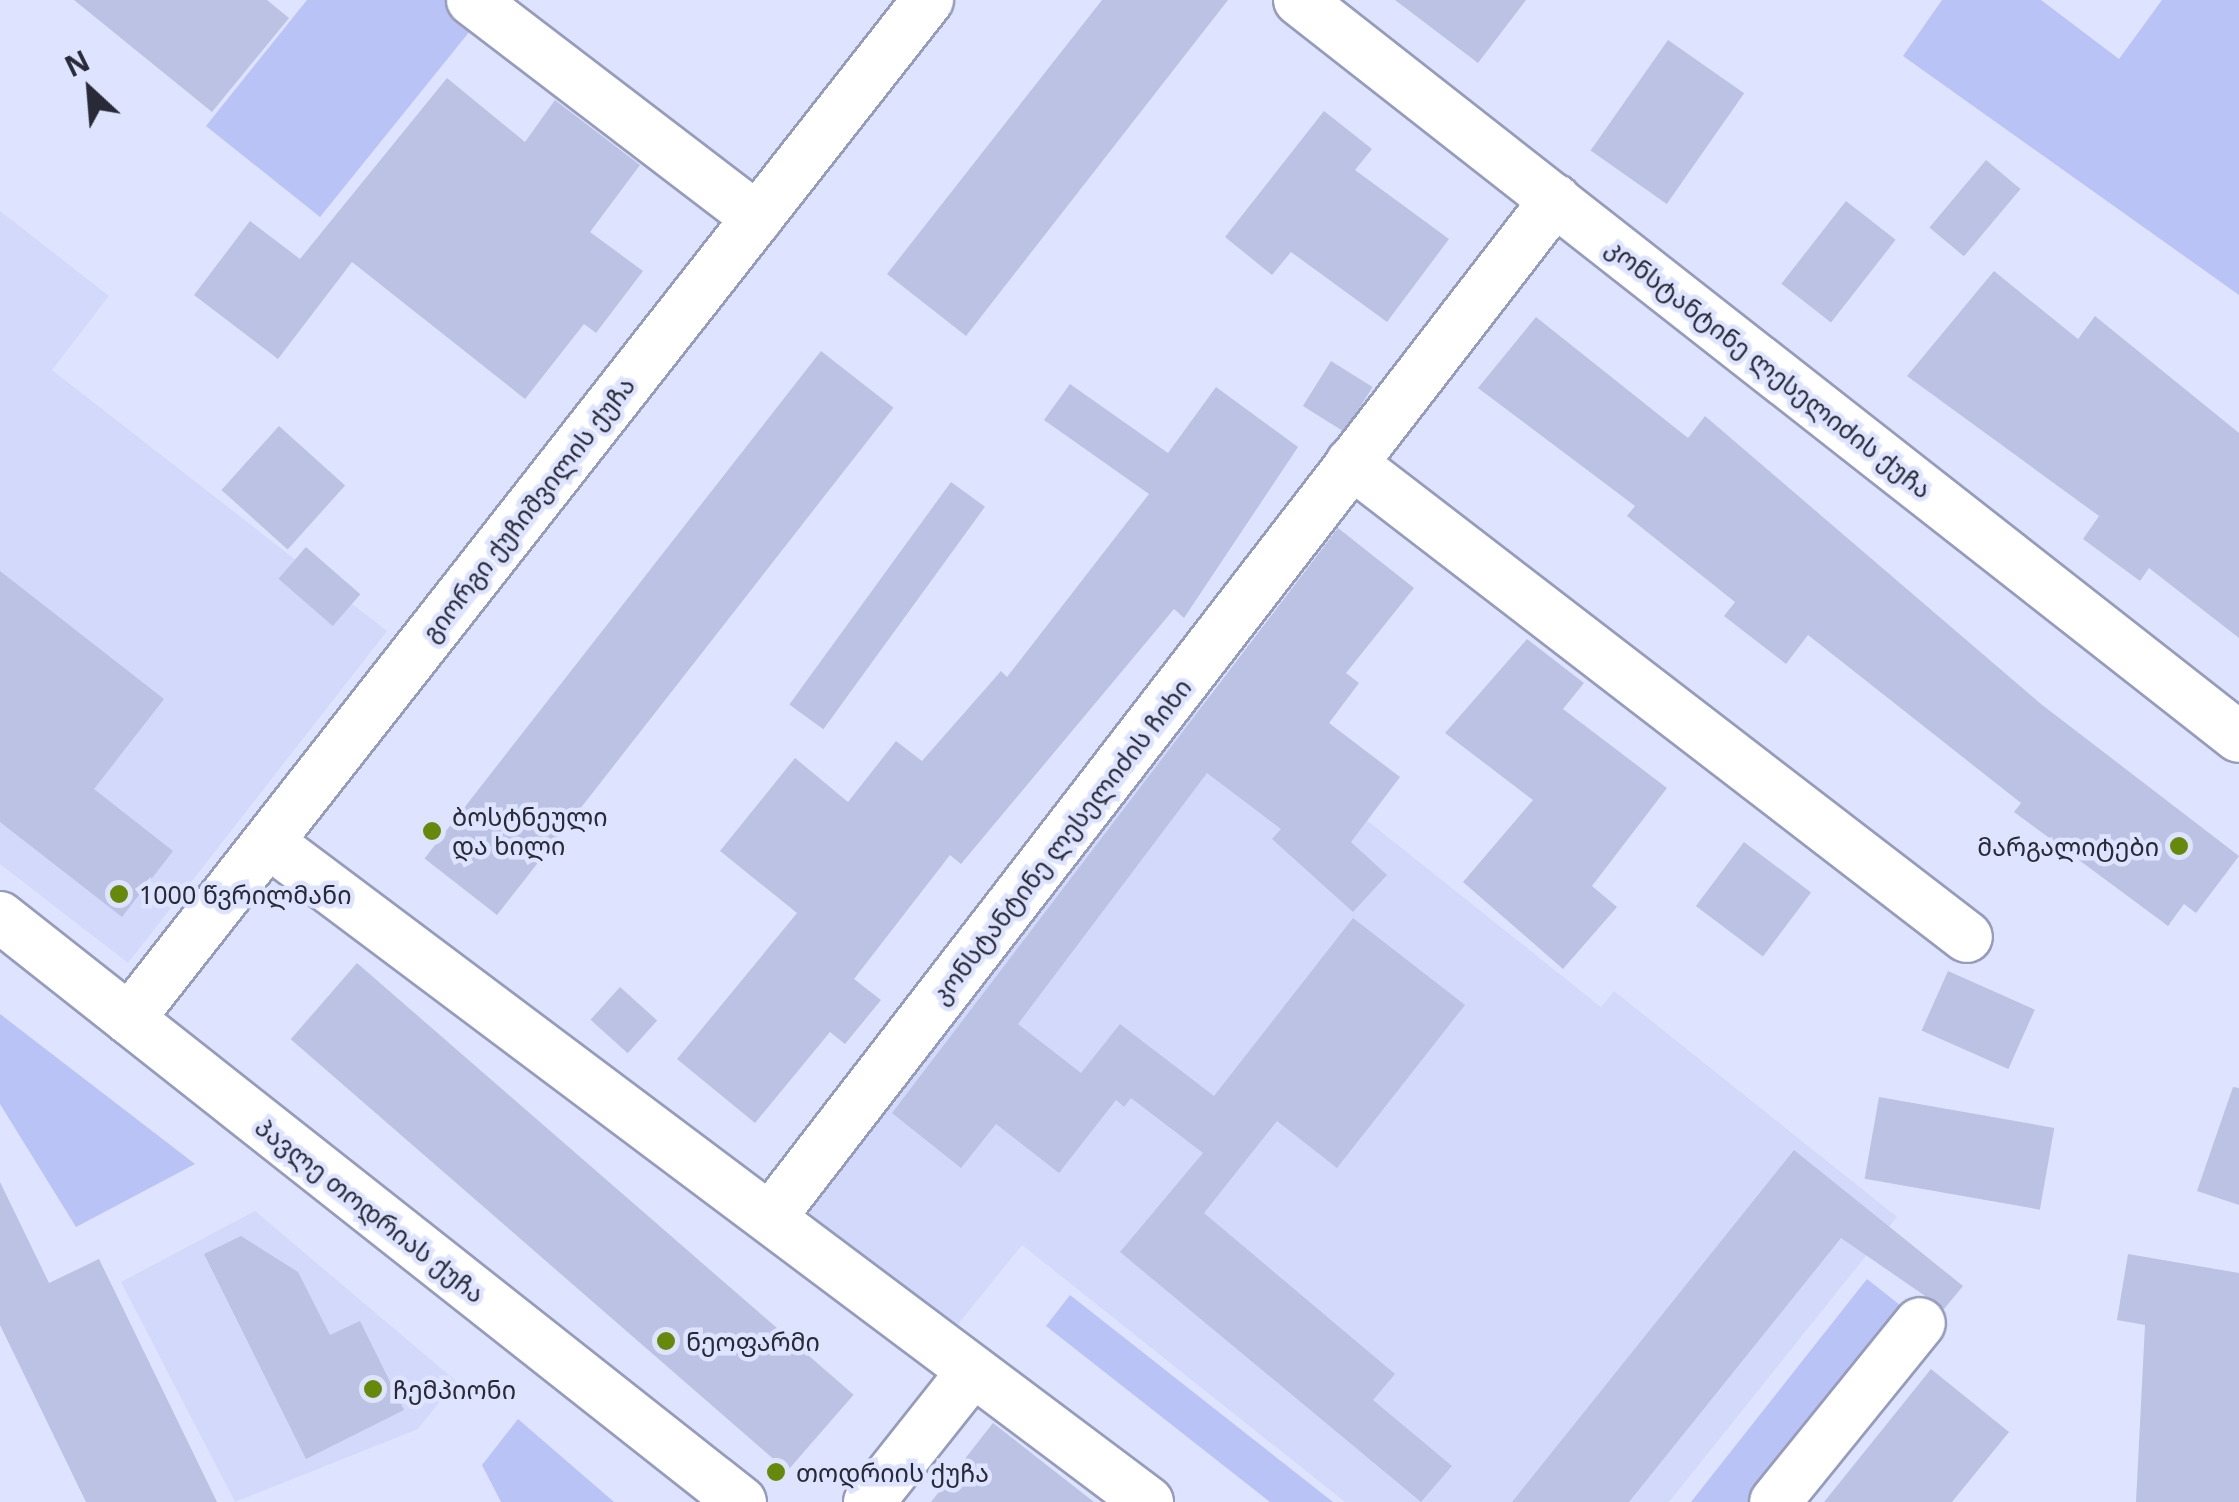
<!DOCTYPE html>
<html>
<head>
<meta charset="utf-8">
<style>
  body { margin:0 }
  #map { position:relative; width:2239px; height:1502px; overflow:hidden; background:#dee4ff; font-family:Georgia,"Noto Sans Georgian",serif }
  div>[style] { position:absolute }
  .built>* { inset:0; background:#d2d9fa }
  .green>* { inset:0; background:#b9c3f5 }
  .building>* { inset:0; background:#bbc2e3; transform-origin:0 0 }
  .roads { filter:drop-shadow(2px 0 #969cbb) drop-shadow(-2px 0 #969cbb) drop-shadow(0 2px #969cbb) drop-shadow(0 -2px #969cbb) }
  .minor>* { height:50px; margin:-25px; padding:0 25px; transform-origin:25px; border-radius:25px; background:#fff }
  .dots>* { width:28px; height:28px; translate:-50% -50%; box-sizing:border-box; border:5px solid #dee4ff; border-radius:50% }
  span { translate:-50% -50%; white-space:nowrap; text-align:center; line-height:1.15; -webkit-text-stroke:9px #dee4ff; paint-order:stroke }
  .street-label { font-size:25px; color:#282a37 }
  .poi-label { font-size:25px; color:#282a37 }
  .left { translate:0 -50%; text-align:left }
  .right { translate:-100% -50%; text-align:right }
  .north { position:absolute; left:40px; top:40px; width:100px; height:100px; -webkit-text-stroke:8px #dee4ff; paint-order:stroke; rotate:334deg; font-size:28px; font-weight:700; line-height:40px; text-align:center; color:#282a37 }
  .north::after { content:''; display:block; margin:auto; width:35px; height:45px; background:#282a37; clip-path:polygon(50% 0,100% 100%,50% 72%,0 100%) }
</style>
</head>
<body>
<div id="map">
  <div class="built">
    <i style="clip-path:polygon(0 211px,109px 296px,52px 370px,387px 631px,128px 963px,0 864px)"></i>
    <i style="clip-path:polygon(1201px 688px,1601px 1007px,1614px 991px,1897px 1217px,1669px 1502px,1345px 1502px,1022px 1245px,951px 1333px,788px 1202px)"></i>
    <i style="clip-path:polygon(255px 1211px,456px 1381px,418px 1429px,235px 1502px,121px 1282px)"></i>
  </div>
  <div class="green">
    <i style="clip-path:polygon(307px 0,452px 0,478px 21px,320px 217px,206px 126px)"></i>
    <i style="clip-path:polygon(1942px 0,2041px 0,2119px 59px,2162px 0,2239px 0,2239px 295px,1903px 56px)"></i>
    <i style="clip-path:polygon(0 1014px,195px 1164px,76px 1227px,0 1104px)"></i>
    <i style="clip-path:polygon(1867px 1279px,1905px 1309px,1752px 1502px,1691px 1502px)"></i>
    <i style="clip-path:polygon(1070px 1295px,1333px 1502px,1270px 1502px,1046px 1326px)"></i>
    <i style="clip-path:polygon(518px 1419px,614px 1502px,501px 1502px,482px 1465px)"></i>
  </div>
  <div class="building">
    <i style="clip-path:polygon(74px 0,267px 0,289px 18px,212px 112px)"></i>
    <i style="clip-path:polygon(1102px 0,1228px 0,966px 336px,887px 274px)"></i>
    <i style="clip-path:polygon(1395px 0,1526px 0,1478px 63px)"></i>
    <i style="left:1668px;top:40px;width:93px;height:135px;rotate:35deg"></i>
    <i style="clip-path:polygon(447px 78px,525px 142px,555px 100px,640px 165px,590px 232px,643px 271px,596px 333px,584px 324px,525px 399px,352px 262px,278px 359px,194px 295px,250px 221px,300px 259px)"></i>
    <i style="clip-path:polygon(1324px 111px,1372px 149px,1355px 170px,1449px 239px,1387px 322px,1291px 252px,1272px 275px,1225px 237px)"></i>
    <i style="left:1986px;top:160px;width:45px;height:88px;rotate:40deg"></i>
    <i style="left:1846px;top:201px;width:63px;height:105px;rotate:38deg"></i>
    <i style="clip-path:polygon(1994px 271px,2078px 339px,2095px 316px,2239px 433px,2239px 638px,2149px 568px,2140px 581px,2083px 539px,2099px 516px,1907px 376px)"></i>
    <i style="clip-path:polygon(1536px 317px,1688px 438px,1705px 416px,2041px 704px,2239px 856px,2196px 913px,2184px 904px,2168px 926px,2014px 812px,2021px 803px,1808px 635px,1786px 664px,1724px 616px,1735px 602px,1627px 516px,1635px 506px,1478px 388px)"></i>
    <i style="left:821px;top:351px;width:92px;height:644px;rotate:38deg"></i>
    <i style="left:1331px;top:361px;width:49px;height:53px;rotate:32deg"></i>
    <i style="clip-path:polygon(1070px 384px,1168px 453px,1216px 387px,1298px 447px,1184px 618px,1174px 609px,961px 864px,950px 855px,854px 979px,881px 1000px,845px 1044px,830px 1032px,755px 1123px,677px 1059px,797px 913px,720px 851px,795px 758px,848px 802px,896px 741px,922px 761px,1001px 671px,1007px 677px,1149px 494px,1044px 420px)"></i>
    <i style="left:279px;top:426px;width:89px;height:86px;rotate:42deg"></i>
    <i style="left:951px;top:482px;width:42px;height:275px;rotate:36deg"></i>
    <i style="clip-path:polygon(1338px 528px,1414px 588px,1346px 673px,1359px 683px,1329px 723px,1400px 777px,1351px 842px,1387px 875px,1353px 912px,1272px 839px,1281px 829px,1207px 773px,1018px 1024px,1081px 1073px,1120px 1024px,1214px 1096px,1353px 918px,1465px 1005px,1337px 1168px,1277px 1121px,1204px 1213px,1395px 1374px,1373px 1400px,1452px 1466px,1421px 1502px,1120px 1252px,1203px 1153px,1131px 1098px,1124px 1107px,1116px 1100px,1059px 1173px,996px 1124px,961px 1168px,892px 1113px)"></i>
    <i style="left:306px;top:547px;width:72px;height:42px;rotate:41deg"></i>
    <i style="clip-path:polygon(0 571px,164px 699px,94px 789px,173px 851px,122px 917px,0 822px)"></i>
    <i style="clip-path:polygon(1527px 639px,1584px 683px,1563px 709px,1667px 788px,1592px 886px,1617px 907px,1563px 969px,1463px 882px,1533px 800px,1445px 733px)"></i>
    <i style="left:1744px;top:842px;width:84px;height:80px;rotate:37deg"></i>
    <i style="left:357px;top:963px;width:658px;height:101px;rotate:41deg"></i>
    <i style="left:1948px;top:971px;width:95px;height:65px;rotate:24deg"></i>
    <i style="left:620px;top:987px;width:50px;height:44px;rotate:42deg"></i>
    <i style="clip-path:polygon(2233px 1087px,2239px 1088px,2239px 1205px,2197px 1191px)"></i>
    <i style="left:1879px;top:1097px;width:178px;height:83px;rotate:10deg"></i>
    <i style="clip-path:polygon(1794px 1150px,1963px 1286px,1944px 1309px,1841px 1238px,1629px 1502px,1512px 1502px)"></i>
    <i style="clip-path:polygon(0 1182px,49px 1283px,99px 1259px,217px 1502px,86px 1502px,0 1325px)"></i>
    <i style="clip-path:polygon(241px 1236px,298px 1272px,330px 1335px,360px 1321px,404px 1410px,306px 1459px,204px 1254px)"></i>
    <i style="clip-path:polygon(2128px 1254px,2239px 1273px,2239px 1502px,2136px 1502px,2145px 1325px,2117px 1320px)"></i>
    <i style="clip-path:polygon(1931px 1369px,2009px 1432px,1952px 1502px,1824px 1502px)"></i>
    <i style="clip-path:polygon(993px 1423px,1094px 1502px,931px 1502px)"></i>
  </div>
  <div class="roads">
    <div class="minor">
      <i style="left:472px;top:0;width:359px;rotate:37.4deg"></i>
      <i style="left:1299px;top:0;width:1194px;rotate:38.1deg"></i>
      <i style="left:1351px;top:463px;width:777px;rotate:37.58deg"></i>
      <i style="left:268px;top:842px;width:1100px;rotate:36.87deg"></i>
      <i style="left:0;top:917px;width:944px;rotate:38.29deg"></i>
      <i style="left:129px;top:1019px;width:1295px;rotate:-51.9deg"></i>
      <i style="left:770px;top:1218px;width:1286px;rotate:-52.36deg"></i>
      <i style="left:869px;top:1502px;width:167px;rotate:-51.6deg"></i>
      <i style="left:1775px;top:1502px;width:230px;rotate:-51deg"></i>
    </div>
  </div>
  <div class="dots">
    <i style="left:432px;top:831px;background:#67890b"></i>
    <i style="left:2179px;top:846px;background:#67890b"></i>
    <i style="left:119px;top:894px;background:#67890b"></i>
    <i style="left:666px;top:1341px;background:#67890b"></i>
    <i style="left:373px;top:1389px;background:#67890b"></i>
    <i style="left:776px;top:1472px;background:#67890b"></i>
  </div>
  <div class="street-label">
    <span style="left:1769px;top:368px;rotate:38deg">კონსტანტინე ლესელიძის ქუჩა</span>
    <span style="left:528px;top:509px;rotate:-52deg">გიორგი ქუჩიშვილის ქუჩა</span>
    <span style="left:1061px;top:841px;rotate:-52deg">კონსტანტინე ლესელიძის ჩიხი</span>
    <span style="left:370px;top:1210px;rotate:38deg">პავლე თოდრიას ქუჩა</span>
  </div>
  <div class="poi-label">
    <span class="left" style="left:452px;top:831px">ბოსტნეული<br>და ხილი</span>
    <span class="right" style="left:2159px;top:846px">მარგალიტები</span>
    <span class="left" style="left:139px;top:894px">1000 წვრილმანი</span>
    <span class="left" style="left:686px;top:1341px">ნეოფარმი</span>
    <span class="left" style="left:393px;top:1389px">ჩემპიონი</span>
    <span class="left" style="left:796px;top:1472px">თოდრიის ქუჩა</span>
  </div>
  <div class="north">N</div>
</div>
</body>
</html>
